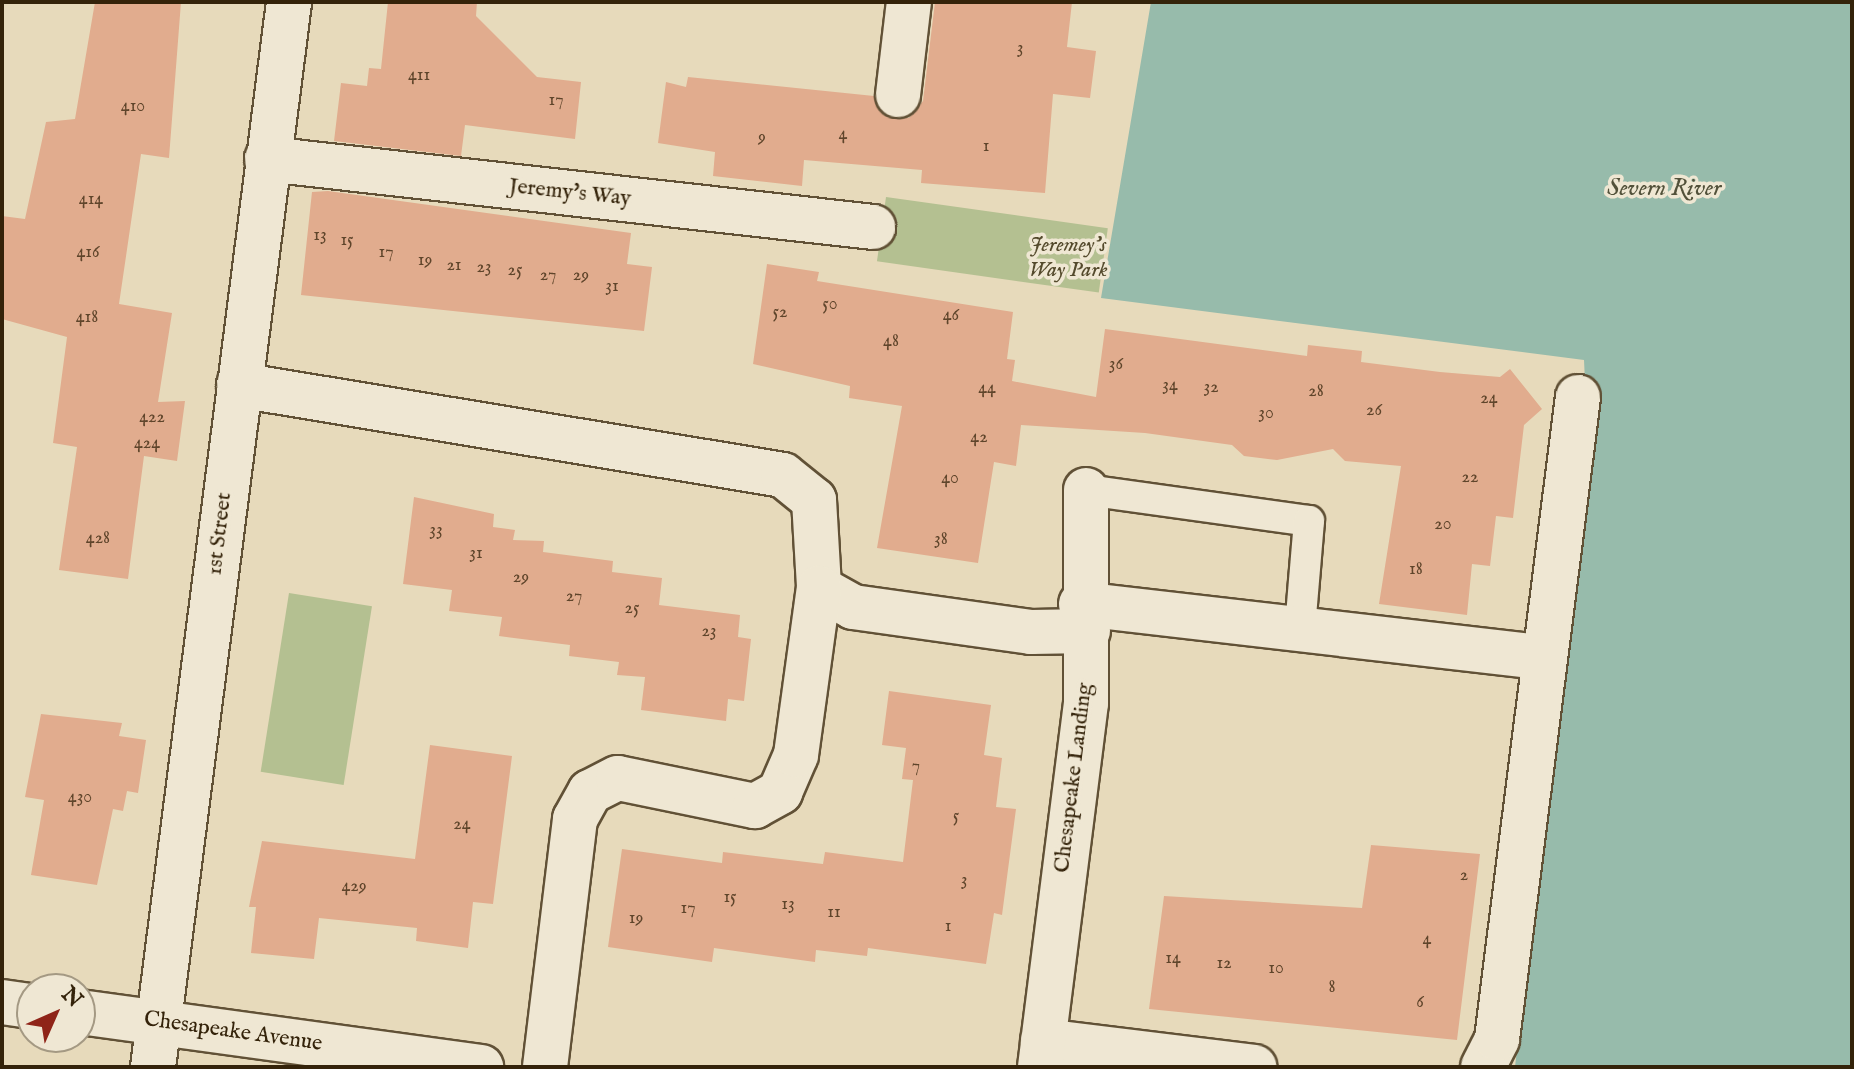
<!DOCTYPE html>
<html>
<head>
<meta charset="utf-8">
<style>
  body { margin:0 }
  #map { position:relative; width:1854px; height:1069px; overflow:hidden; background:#e7dabb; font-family:"IM FELL English",serif }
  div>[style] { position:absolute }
  .green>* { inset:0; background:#b4c091; transform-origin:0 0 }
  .water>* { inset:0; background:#97bbab }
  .building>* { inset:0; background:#e1ac8e }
  .roads { filter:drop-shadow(2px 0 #615136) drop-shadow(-2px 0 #615136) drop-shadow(0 2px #615136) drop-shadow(0 -2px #615136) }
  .lane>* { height:30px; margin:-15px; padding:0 15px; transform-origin:15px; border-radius:15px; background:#efe7d3 }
  .street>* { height:44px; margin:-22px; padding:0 22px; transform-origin:22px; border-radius:22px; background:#efe7d3 }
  span { translate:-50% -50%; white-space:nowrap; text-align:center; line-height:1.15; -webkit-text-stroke:7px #efe7d3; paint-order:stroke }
  .number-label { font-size:18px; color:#5f452b }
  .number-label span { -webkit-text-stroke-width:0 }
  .street-label { font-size:22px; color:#34230a }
  .park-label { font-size:22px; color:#544a2c; font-style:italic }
  .water-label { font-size:24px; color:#52513a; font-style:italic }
  .frame { position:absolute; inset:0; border:4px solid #34230a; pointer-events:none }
  .north { position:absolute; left:16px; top:973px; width:80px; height:80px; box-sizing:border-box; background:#efe7d3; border:2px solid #a49983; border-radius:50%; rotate:45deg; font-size:22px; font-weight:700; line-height:32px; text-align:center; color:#34230a }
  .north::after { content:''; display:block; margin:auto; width:28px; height:36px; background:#8f2418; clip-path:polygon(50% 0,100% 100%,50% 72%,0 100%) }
</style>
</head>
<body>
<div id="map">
  <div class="green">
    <i style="left:886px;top:197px;width:224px;height:65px;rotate:8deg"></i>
    <i style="left:289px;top:593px;width:84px;height:181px;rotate:9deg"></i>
  </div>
  <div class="water">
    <i style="clip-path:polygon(1151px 2px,1852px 2px,1852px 1067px,1515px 1067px,1587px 426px,1584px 360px,1101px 298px)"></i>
  </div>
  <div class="building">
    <i style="clip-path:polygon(95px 2px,181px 2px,169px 158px,141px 154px,119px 304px,172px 313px,158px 402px,185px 401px,177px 461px,144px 456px,128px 579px,59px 570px,77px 447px,53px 443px,67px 337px,2px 319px,2px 216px,25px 219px,46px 122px,75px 119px)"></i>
    <i style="clip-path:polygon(388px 2px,477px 2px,476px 16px,537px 77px,581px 82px,575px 139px,465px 125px,461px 156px,334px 141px,341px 83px,367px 86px,369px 68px,381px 69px)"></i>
    <i style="clip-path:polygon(935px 2px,1072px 2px,1067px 47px,1096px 51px,1090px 98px,1053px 94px,1045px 193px,921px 183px,922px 170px,804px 160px,802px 186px,713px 176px,715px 152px,658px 143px,666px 82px,686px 87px,688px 77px,874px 96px,884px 115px,909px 118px,923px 101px)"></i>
    <i style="clip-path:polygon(328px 191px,631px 233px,627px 264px,652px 267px,644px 331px,301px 295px,312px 192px)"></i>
    <i style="clip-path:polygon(767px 264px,819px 272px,817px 281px,1013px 312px,1007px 359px,1015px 360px,1012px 381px,1096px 397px,1105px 329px,1307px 356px,1308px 345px,1362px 351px,1361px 362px,1440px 372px,1500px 377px,1510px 369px,1542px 409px,1524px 425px,1513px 518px,1496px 516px,1490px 566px,1472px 564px,1467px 615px,1379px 604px,1401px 466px,1345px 461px,1333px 449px,1277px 460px,1244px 456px,1232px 445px,1145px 433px,1021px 425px,1016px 466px,994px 462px,978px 563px,877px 548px,902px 406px,849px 398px,850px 386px,753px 364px)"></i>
    <i style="clip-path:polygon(414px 497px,494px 514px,493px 527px,515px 530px,513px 540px,544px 541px,543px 552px,613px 561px,612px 572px,662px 578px,659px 605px,740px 615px,738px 637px,751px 639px,744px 701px,728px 699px,726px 721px,641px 710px,645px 677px,617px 675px,619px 662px,569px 656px,570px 645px,499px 636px,502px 617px,449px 611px,452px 590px,403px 584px)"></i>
    <i style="clip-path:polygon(889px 691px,991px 705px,984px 755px,1002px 758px,996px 807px,1016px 809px,1002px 915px,994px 913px,986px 964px,868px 948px,867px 956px,816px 950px,815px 962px,714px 948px,712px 962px,608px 947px,622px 849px,722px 863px,723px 852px,823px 864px,825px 852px,903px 862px,913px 780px,902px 779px,906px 748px,882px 745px)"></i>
    <i style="clip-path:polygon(41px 714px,122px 723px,119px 736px,146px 740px,138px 793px,127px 791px,123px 811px,113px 809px,97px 885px,31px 875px,44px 800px,25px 797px)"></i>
    <i style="clip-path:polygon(430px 745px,512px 756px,493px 904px,473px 902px,468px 948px,416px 941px,417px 928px,319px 918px,314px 959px,251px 953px,256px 907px,249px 907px,262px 841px,415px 859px)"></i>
    <i style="clip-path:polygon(1371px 845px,1480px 854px,1457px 1040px,1149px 1009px,1164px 896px,1362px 908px)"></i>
  </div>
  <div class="roads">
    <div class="lane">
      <i style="left:1086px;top:490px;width:225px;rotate:7.9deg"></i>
      <i style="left:1309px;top:521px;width:108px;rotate:94.8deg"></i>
    </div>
    <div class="street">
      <i style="left:898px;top:95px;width:94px;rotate:-83.3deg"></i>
      <i style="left:267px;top:159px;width:610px;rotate:6.4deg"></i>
      <i style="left:239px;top:385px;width:551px;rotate:9.39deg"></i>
      <i style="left:783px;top:475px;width:40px;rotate:39deg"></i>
      <i style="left:814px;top:500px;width:88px;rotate:86.7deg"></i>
      <i style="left:819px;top:588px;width:39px;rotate:29deg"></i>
      <i style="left:853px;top:607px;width:180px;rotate:8deg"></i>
      <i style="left:1031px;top:632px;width:57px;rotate:-1deg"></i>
      <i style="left:1081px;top:604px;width:467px;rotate:6.6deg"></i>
      <i style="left:2px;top:1002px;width:30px;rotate:8deg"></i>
      <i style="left:80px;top:1012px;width:405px;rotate:7.8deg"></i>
      <i style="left:1043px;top:1041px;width:213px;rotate:7deg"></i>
      <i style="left:153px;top:1067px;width:1074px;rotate:-82.72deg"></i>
      <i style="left:545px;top:1067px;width:250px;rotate:-83.1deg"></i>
      <i style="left:575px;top:819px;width:31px;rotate:-61deg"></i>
      <i style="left:590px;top:792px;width:31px;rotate:-27deg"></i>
      <i style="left:618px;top:778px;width:140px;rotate:11.6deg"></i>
      <i style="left:755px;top:806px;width:29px;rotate:-29deg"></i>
      <i style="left:780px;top:792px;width:40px;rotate:-66.6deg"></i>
      <i style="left:796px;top:755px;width:169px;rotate:-82.2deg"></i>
      <i style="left:1040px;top:1067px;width:367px;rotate:-82.8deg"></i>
      <i style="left:1086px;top:703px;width:213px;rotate:-90deg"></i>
      <i style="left:1483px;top:1067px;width:31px;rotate:-63deg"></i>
      <i style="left:1497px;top:1039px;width:647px;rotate:-82.81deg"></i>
    </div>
  </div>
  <div class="number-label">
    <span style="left:1020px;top:49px">3</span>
    <span style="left:419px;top:76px">411</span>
    <span style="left:556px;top:101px">17</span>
    <span style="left:133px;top:107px">410</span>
    <span style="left:843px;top:135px">4</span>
    <span style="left:762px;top:138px">9</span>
    <span style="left:986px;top:147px">1</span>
    <span style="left:91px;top:200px">414</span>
    <span style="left:320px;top:236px">13</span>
    <span style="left:347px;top:241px">15</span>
    <span style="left:88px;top:253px">416</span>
    <span style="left:386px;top:253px">17</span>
    <span style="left:425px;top:261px">19</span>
    <span style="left:454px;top:266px">21</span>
    <span style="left:484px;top:268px">23</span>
    <span style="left:515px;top:271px">25</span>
    <span style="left:548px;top:276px">27</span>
    <span style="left:581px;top:276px">29</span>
    <span style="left:612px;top:287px">31</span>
    <span style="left:830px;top:305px">50</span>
    <span style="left:780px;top:313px">52</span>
    <span style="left:951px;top:316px">46</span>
    <span style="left:87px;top:318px">418</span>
    <span style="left:891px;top:342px">48</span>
    <span style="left:1116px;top:365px">36</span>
    <span style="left:1170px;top:386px">34</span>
    <span style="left:1211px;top:388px">32</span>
    <span style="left:987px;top:389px">44</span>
    <span style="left:1316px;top:392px">28</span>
    <span style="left:1489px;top:399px">24</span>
    <span style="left:1374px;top:411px">26</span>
    <span style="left:1266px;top:414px">30</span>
    <span style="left:152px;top:418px">422</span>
    <span style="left:979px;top:438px">42</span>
    <span style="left:147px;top:444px">424</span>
    <span style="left:1470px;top:478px">22</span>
    <span style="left:950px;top:479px">40</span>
    <span style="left:1443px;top:525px">20</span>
    <span style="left:436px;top:531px">33</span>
    <span style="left:98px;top:539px">428</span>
    <span style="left:941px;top:540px">38</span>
    <span style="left:476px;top:554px">31</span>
    <span style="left:1416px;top:570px">18</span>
    <span style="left:521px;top:578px">29</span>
    <span style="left:574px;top:597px">27</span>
    <span style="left:632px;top:609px">25</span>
    <span style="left:709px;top:632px">23</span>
    <span style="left:916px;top:767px">7</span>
    <span style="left:80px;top:798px">430</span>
    <span style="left:956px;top:817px">5</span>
    <span style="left:462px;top:825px">24</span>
    <span style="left:1464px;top:876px">2</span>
    <span style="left:964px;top:881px">3</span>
    <span style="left:354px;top:887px">429</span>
    <span style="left:730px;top:898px">15</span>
    <span style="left:788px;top:905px">13</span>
    <span style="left:688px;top:909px">17</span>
    <span style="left:834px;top:913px">11</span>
    <span style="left:636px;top:919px">19</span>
    <span style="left:948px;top:927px">1</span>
    <span style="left:1427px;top:940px">4</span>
    <span style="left:1173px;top:959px">14</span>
    <span style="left:1224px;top:964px">12</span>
    <span style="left:1276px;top:969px">10</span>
    <span style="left:1332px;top:988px">8</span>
    <span style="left:1420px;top:1003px">6</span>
  </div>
  <div class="street-label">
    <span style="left:570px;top:193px;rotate:6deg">Jeremy's Way</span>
    <span style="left:220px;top:534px;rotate:-83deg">1st Street</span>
    <span style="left:1074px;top:778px;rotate:-83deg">Chesapeake Landing</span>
    <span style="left:233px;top:1032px;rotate:8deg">Chesapeake Avenue</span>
  </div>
  <div class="park-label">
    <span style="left:1068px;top:258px">Jeremey's<br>Way Park</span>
  </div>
  <div class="water-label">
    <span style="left:1664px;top:189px">Severn River</span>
  </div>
  <div class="frame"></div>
  <div class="north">N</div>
</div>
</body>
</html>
